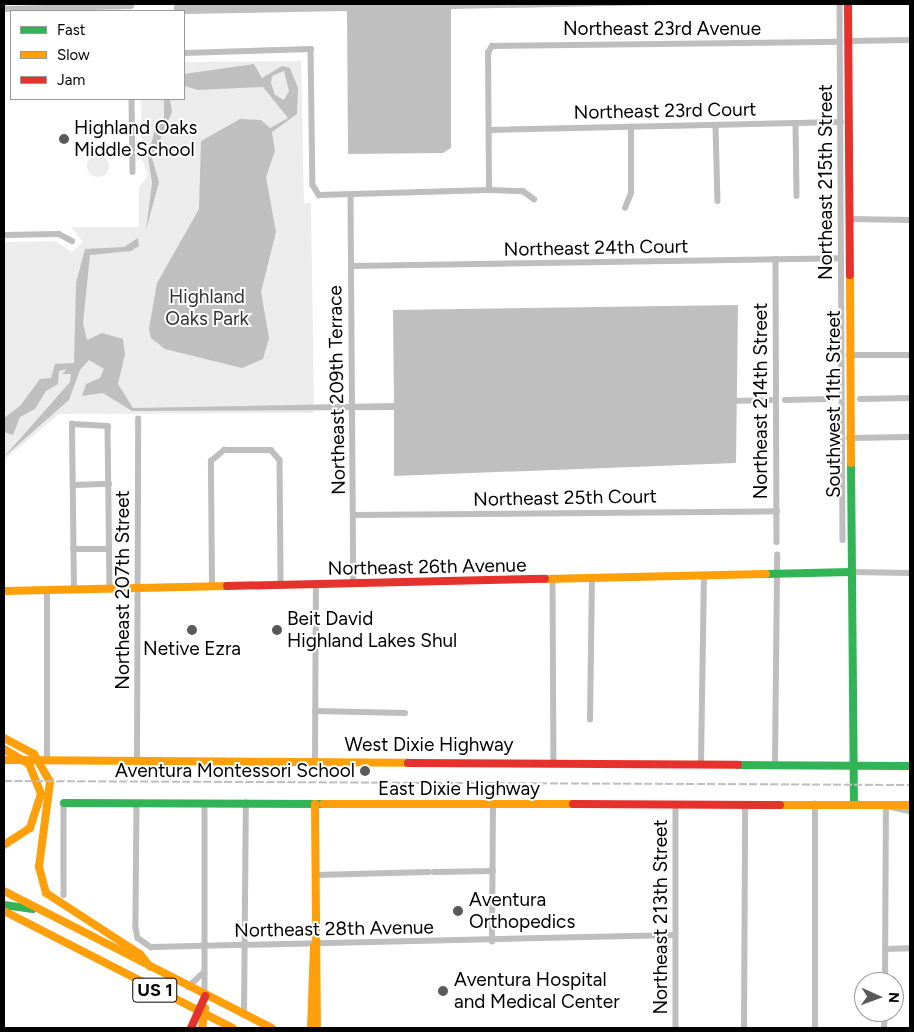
<!DOCTYPE html>
<html>
<head>
<meta charset="utf-8">
<style>
  body { margin:0 }
  #map { position:relative; width:914px; height:1032px; overflow:hidden; background:#fff; font-family:Figtree,sans-serif }
  div>[style] { position:absolute }
  .green>* { inset:0; background:#ececec }
  .round { border-radius:50% }
  .water>* { inset:0; background:#bfbfbf }
  .canal>* { height:6px; margin:-3px; padding:0 3px; transform-origin:3px; border-radius:3px; background:#bfbfbf }
  .street>* { height:5.5px; margin:-2.75px; padding:0 2.75px; transform-origin:2.75px; border-radius:2.75px; background:#bebebe }
  .fast>* { height:8px; margin:-4px; padding:0 4px; transform-origin:4px; border-radius:4px; background:#30b455 }
  .slow>* { height:8px; margin:-4px; padding:0 4px; transform-origin:4px; border-radius:4px; background:#ff9f0a }
  .jam>* { height:8px; margin:-4px; padding:0 4px; transform-origin:4px; border-radius:4px; background:#e5322d }
  .rail>* { height:2px; margin-top:-1px; transform-origin:0; background:repeating-linear-gradient(90deg,#bebebe 0 8px,transparent 0 10.5px) }
  .dots>* { width:14px; height:14px; translate:-50% -50%; box-sizing:border-box; border:2px solid #fff; border-radius:50% }
  span { translate:-50% -50%; white-space:nowrap; text-align:center; line-height:1.15; -webkit-text-stroke:4px #fff; paint-order:stroke }
  .shield-label span { padding:1px 4px; background:#fff; border:1px solid; border-radius:4px; -webkit-text-stroke-width:0 }
  .shield-label { font-size:18px; color:#000; font-weight:700 }
  .street-label { font-size:19px; color:#000 }
  .poi-label { font-size:19px; color:#000 }
  .left { translate:0 -50%; text-align:left }
  .right { translate:-100% -50%; text-align:right }
  .park-label { font-size:19px; color:#333 }
  .frame { position:absolute; inset:0; border:5px solid #000; pointer-events:none }
  .legend { position:absolute; left:10px; top:10px; width:175px; height:90px; box-sizing:border-box; background:#fff; border:1px solid #999; margin:0; padding:6px 9px; list-style:none; font-size:15px; color:#000 }
  .legend li { display:flex; align-items:center; gap:10px; height:25px }
  .legend b { width:25px; border:1px solid #999 }
  .north { position:absolute; left:854px; top:972px; width:50px; height:50px; box-sizing:border-box; background:#fff; border:1px solid #999; border-radius:50%; rotate:92deg; font-size:14px; font-weight:700; line-height:20px; text-align:center; color:#000 }
  .north::after { content:''; display:block; margin:auto; width:18px; height:22px; background:#595959; clip-path:polygon(50% 0,100% 100%,50% 72%,0 100%) }
</style>
</head>
<body>
<div id="map">
  <div class="green">
    <i style="clip-path:polygon(301px 61px,304px 203px,311px 203px,314px 413px,59px 414px,4px 460px,4px 242px,55px 241px,72px 252px,83px 242px,71px 227px,139px 227px,139px 187px,148px 176px,142px 159px,141px 99px,184px 99px,184px 62px)"></i>
    <i class="round" style="left:87px;top:155px;width:22px;height:22px"></i>
  </div>
  <div class="water">
    <i style="clip-path:polygon(174px 4px,711px 4px,451px 9px,451px 148px,443px 153px,348px 154px,347px 11px,184px 14px,174px 11px)"></i>
    <i style="clip-path:polygon(evenodd,254px 64px,262px 78px,282px 66px,290px 68px,298px 88px,297px 114px,272px 132px,275px 151px,266px 177px,276px 232px,261px 292px,269px 338px,263px 359px,242px 368px,165px 349px,151px 338px,149px 329px,157px 283px,199px 209px,201px 141px,240px 119px,261px 120px,270px 128px,288px 118px,263px 87px,198px 90px,184px 86px,184px 74px,254px 64px,284px 71px,289px 91px,284px 100px,275px 95px,271px 83px,272px 76px,284px 71px)"></i>
    <i style="clip-path:polygon(164px 99px,170px 99px,172px 112px,152px 158px,159px 182px,146px 230px,152px 183px,148px 156px,156px 125px,164px 117px)"></i>
    <i style="clip-path:polygon(138px 238px,139px 246px,131px 251px,90px 255px,83px 323px,87px 340px,102px 333px,123px 339px,125px 354px,118px 384px,133px 408px,394px 403px,393px 310px,738px 305px,736px 463px,394px 476px,394px 410px,132px 411px,103px 393px,82px 396px,86px 384px,100px 378px,104px 369px,89px 360px,80px 370px,69px 400px,4px 457px,70px 382px,71px 374px,62px 374px,67px 369px,59px 371px,58px 384px,46px 391px,35px 409px,20px 417px,13px 435px,4px 432px,4px 418px,20px 406px,40px 379px,51px 378px,55px 364px,74px 363px,76px 283px,85px 249px,124px 247px)"></i>
  </div>
  <div class="canal">
    <i style="left:860px;top:399px;width:50px;rotate:-1.1deg"></i>
    <i style="left:785px;top:400px;width:45px;rotate:-1.3deg"></i>
    <i style="left:730px;top:401px;width:41px;rotate:-1.4deg"></i>
  </div>
  <div class="street">
    <i style="left:840px;top:4px;width:536px;rotate:89.68deg"></i>
    <i style="left:4px;top:9px;width:127px;rotate:-1.4deg"></i>
    <i style="left:848px;top:41px;width:62px;rotate:-0.9deg"></i>
    <i style="left:184px;top:53px;width:127px;rotate:-1.8deg"></i>
    <i style="left:311px;top:49px;width:136px;rotate:89.2deg"></i>
    <i style="left:313px;top:185px;width:12px;rotate:59deg"></i>
    <i style="left:319px;top:195px;width:170px;rotate:-1.7deg"></i>
    <i style="left:489px;top:190px;width:34px;rotate:2deg"></i>
    <i style="left:523px;top:191px;width:14px;rotate:36deg"></i>
    <i style="left:132px;top:99px;width:73px;rotate:89.2deg"></i>
    <i style="left:796px;top:123px;width:73px;rotate:89.2deg"></i>
    <i style="left:716px;top:126px;width:75px;rotate:88.5deg"></i>
    <i style="left:489px;top:130px;width:352px;rotate:-1.3deg"></i>
    <i style="left:489px;top:190px;width:137px;rotate:-90.4deg"></i>
    <i style="left:488px;top:53px;width:8px;rotate:-60deg"></i>
    <i style="left:492px;top:46px;width:348px;rotate:-0.7deg"></i>
    <i style="left:351px;top:195px;width:389px;rotate:89.6deg"></i>
    <i style="left:625px;top:208px;width:16px;rotate:-68deg"></i>
    <i style="left:631px;top:193px;width:66px;rotate:-90deg"></i>
    <i style="left:849px;top:219px;width:61px;rotate:0.9deg"></i>
    <i style="left:4px;top:235px;width:55px;rotate:-1deg"></i>
    <i style="left:59px;top:234px;width:15px;rotate:28deg"></i>
    <i style="left:776px;top:259px;width:283px;rotate:89.8deg"></i>
    <i style="left:351px;top:266px;width:490px;rotate:-0.9deg"></i>
    <i style="left:849px;top:355px;width:61px"></i>
    <i style="left:849px;top:438px;width:61px;rotate:-0.9deg"></i>
    <i style="left:74px;top:485px;width:35px;rotate:-2deg"></i>
    <i style="left:354px;top:515px;width:423px;rotate:-0.5deg"></i>
    <i style="left:73px;top:549px;width:36px"></i>
    <i style="left:851px;top:572px;width:59px;rotate:1deg"></i>
    <i style="left:553px;top:582px;width:180px;rotate:89.7deg"></i>
    <i style="left:212px;top:586px;width:125px;rotate:-90.5deg"></i>
    <i style="left:211px;top:461px;width:17px;rotate:-40deg"></i>
    <i style="left:224px;top:450px;width:47px"></i>
    <i style="left:271px;top:450px;width:13px;rotate:48deg"></i>
    <i style="left:280px;top:460px;width:125px;rotate:89.5deg"></i>
    <i style="left:74px;top:590px;width:166px;rotate:-90.7deg"></i>
    <i style="left:72px;top:424px;width:36px;rotate:3deg"></i>
    <i style="left:108px;top:426px;width:163px;rotate:89.3deg"></i>
    <i style="left:315px;top:711px;width:90px;rotate:1.3deg"></i>
    <i style="left:590px;top:720px;width:139px;rotate:-89.2deg"></i>
    <i style="left:47px;top:760px;width:170px;rotate:-90deg"></i>
    <i style="left:137px;top:761px;width:342px;rotate:-89.8deg"></i>
    <i style="left:315px;top:761px;width:176px;rotate:-89.7deg"></i>
    <i style="left:701px;top:763px;width:184px;rotate:-89.1deg"></i>
    <i style="left:775px;top:763px;width:208px;rotate:-89.4deg"></i>
    <i style="left:64px;top:803px;width:92px;rotate:90deg"></i>
    <i style="left:137px;top:803px;width:125px;rotate:90.5deg"></i>
    <i style="left:136px;top:928px;width:10px;rotate:79deg"></i>
    <i style="left:138px;top:938px;width:16px;rotate:35deg"></i>
    <i style="left:151px;top:947px;width:524px;rotate:-1.31deg"></i>
    <i style="left:205px;top:803px;width:193px;rotate:90deg"></i>
    <i style="left:676px;top:806px;width:222px;rotate:90deg"></i>
    <i style="left:434px;top:872px;width:59px;rotate:-1deg"></i>
    <i style="left:315px;top:875px;width:114px;rotate:-1.5deg"></i>
    <i style="left:492px;top:942px;width:136px;rotate:-89.6deg"></i>
    <i style="left:886px;top:949px;width:24px;rotate:-2deg"></i>
    <i style="left:885px;top:982px;width:176px;rotate:-89.7deg"></i>
    <i style="left:886px;top:806px;width:25px;rotate:12deg"></i>
    <i style="left:188px;top:987px;width:22px;rotate:-43deg"></i>
    <i style="left:244px;top:1015px;width:212px;rotate:-89.5deg"></i>
    <i style="left:744px;top:1028px;width:222px;rotate:-89.7deg"></i>
    <i style="left:815px;top:1028px;width:224px;rotate:-90deg"></i>
    <i style="left:884px;top:1028px;width:16px;rotate:-86deg"></i>
  </div>
  <div class="fast">
    <i style="left:851px;top:463px;width:342px;rotate:89.5deg"></i>
    <i style="left:766px;top:574px;width:85px;rotate:-1.3deg"></i>
    <i style="left:738px;top:765px;width:172px;rotate:0.3deg"></i>
    <i style="left:64px;top:803px;width:259px;rotate:0.2deg"></i>
    <i style="left:4px;top:905px;width:29px;rotate:8deg"></i>
  </div>
  <div class="slow">
    <i style="left:850px;top:275px;width:188px;rotate:89.7deg"></i>
    <i style="left:545px;top:579px;width:221px;rotate:-1.3deg"></i>
    <i style="left:4px;top:591px;width:223px;rotate:-1.3deg"></i>
    <i style="left:4px;top:738px;width:34px;rotate:28deg"></i>
    <i style="left:34px;top:754px;width:32px;rotate:60deg"></i>
    <i style="left:50px;top:782px;width:86px;rotate:97.4deg"></i>
    <i style="left:39px;top:867px;width:27px;rotate:75deg"></i>
    <i style="left:46px;top:893px;width:112px;rotate:33deg"></i>
    <i style="left:140px;top:954px;width:16px;rotate:52deg"></i>
    <i style="left:4px;top:749px;width:29px;rotate:31deg"></i>
    <i style="left:29px;top:764px;width:32px;rotate:68deg"></i>
    <i style="left:41px;top:794px;width:36px;rotate:108deg"></i>
    <i style="left:30px;top:828px;width:31px;rotate:147deg"></i>
    <i style="left:4px;top:760px;width:404px;rotate:0.4deg"></i>
    <i style="left:315px;top:804px;width:224px;rotate:89.5deg"></i>
    <i style="left:323px;top:804px;width:250px"></i>
    <i style="left:780px;top:805px;width:130px"></i>
    <i style="left:4px;top:891px;width:301px;rotate:27.1deg"></i>
    <i style="left:4px;top:911px;width:257px;rotate:27.1deg"></i>
    <i style="left:202px;top:1028px;width:20px;rotate:-81deg"></i>
    <i style="left:311px;top:1028px;width:82px;rotate:-87.9deg"></i>
  </div>
  <div class="jam">
    <i style="left:848px;top:4px;width:271px;rotate:89.6deg"></i>
    <i style="left:227px;top:586px;width:318px;rotate:-1.3deg"></i>
    <i style="left:408px;top:763px;width:330px;rotate:0.3deg"></i>
    <i style="left:573px;top:804px;width:207px;rotate:0.3deg"></i>
    <i style="left:191px;top:1028px;width:35px;rotate:-66deg"></i>
  </div>
  <div class="rail">
    <i style="left:4px;top:781px;width:906px;rotate:0.25deg"></i>
  </div>
  <div class="dots">
    <i style="left:64px;top:139px;background:#595959"></i>
    <i style="left:192px;top:630px;background:#595959"></i>
    <i style="left:277px;top:630px;background:#595959"></i>
    <i style="left:365px;top:771px;background:#595959"></i>
    <i style="left:458px;top:911px;background:#595959"></i>
    <i style="left:443px;top:991px;background:#595959"></i>
  </div>
  <div class="shield-label">
    <span style="left:155px;top:990px">US 1</span>
  </div>
  <div class="street-label">
    <span style="left:662px;top:29px">Northeast 23rd Avenue</span>
    <span style="left:665px;top:111px;rotate:-1deg">Northeast 23rd Court</span>
    <span style="left:826px;top:182px;rotate:-90deg">Northeast 215th Street</span>
    <span style="left:596px;top:248px;rotate:-1deg">Northeast 24th Court</span>
    <span style="left:337px;top:390px;rotate:-91deg">Northeast 209th Terrace</span>
    <span style="left:761px;top:401px;rotate:-90deg">Northeast 214th Street</span>
    <span style="left:834px;top:404px;rotate:-90deg">Southwest 11th Street</span>
    <span style="left:565px;top:498px;rotate:-1deg">Northeast 25th Court</span>
    <span style="left:427px;top:567px;rotate:-1deg">Northeast 26th Avenue</span>
    <span style="left:123px;top:590px;rotate:-90deg">Northeast 207th Street</span>
    <span style="left:429px;top:745px">West Dixie Highway</span>
    <span style="left:459px;top:789px">East Dixie Highway</span>
    <span style="left:661px;top:917px;rotate:-90deg">Northeast 213th Street</span>
    <span style="left:334px;top:929px;rotate:-1deg">Northeast 28th Avenue</span>
  </div>
  <div class="poi-label">
    <span class="left" style="left:74px;top:139px">Highland Oaks<br>Middle School</span>
    <span class="left" style="left:287px;top:630px">Beit David<br>Highland Lakes Shul</span>
    <span style="left:192px;top:649px">Netive Ezra</span>
    <span class="right" style="left:355px;top:771px">Aventura Montessori School</span>
    <span class="left" style="left:469px;top:911px">Aventura<br>Orthopedics</span>
    <span class="left" style="left:454px;top:991px">Aventura Hospital<br>and Medical Center</span>
  </div>
  <div class="park-label">
    <span style="left:207px;top:308px">Highland<br>Oaks Park</span>
  </div>
  <div class="frame"></div>
  <ul class="legend">
  <li><b style="height:6px;background:#30b455"></b>Fast</li>
  <li><b style="height:6px;background:#ff9f0a"></b>Slow</li>
  <li><b style="height:6px;background:#e5322d"></b>Jam</li>
  </ul>
  <div class="north">N</div>
</div>
</body>
</html>
